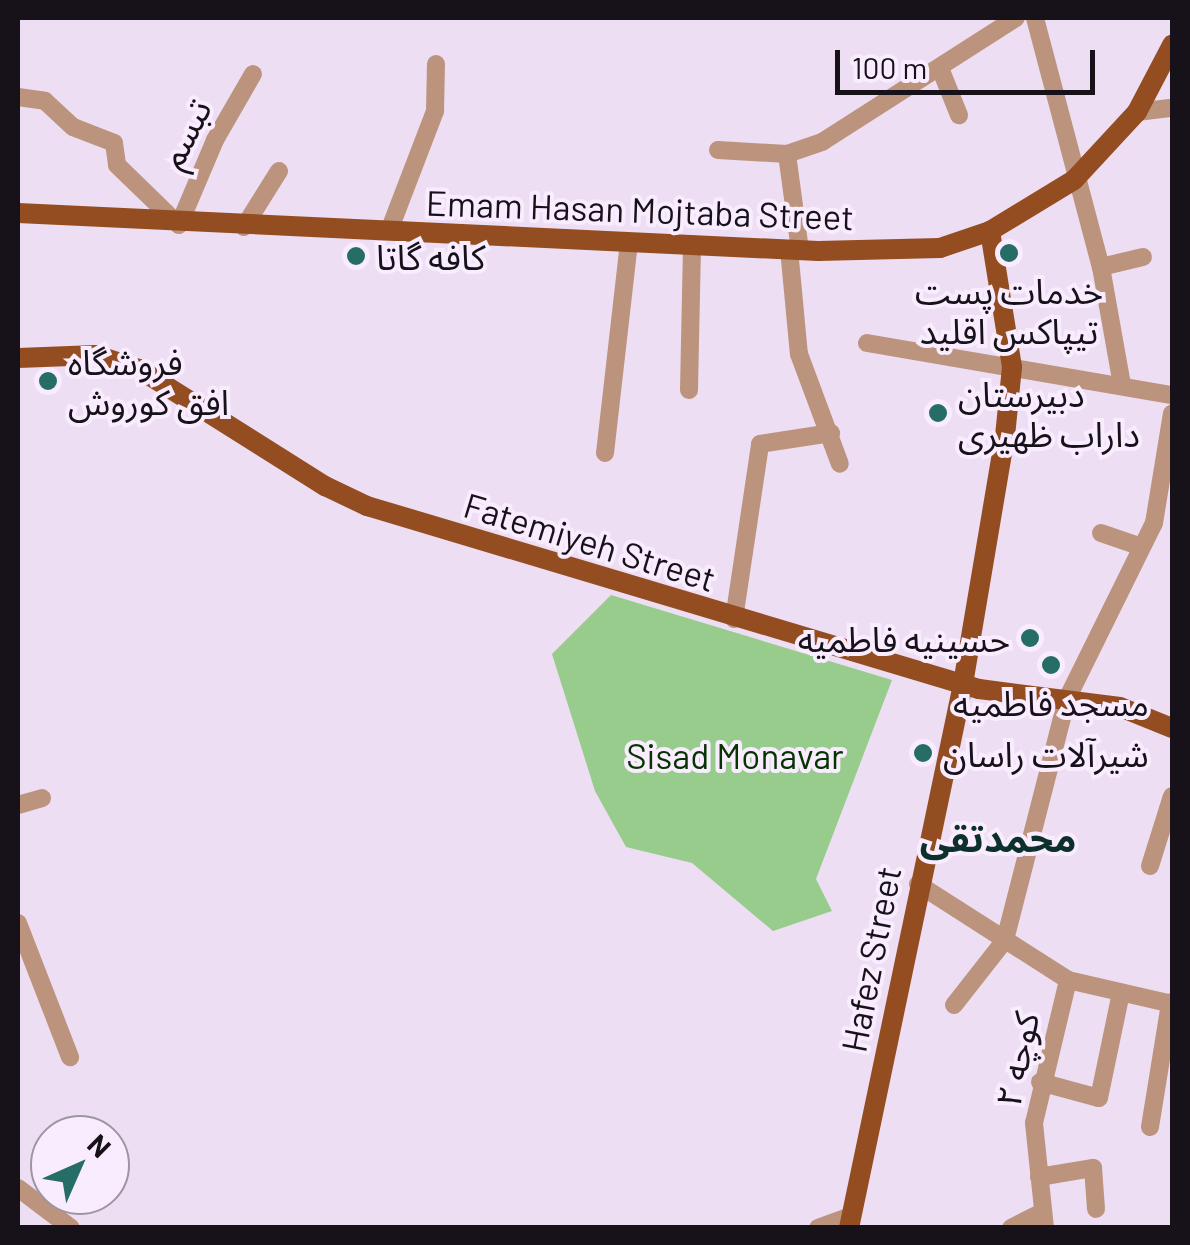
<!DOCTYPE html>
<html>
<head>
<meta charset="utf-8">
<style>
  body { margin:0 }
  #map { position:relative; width:1190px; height:1245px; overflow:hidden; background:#eddef3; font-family:Barlow,"Noto Sans Arabic",sans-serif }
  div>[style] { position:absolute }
  .green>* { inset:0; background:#97cc8d }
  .minor>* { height:18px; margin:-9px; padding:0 9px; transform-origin:9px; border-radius:9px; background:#bc937d }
  .major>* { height:20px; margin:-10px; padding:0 10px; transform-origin:10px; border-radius:10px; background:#934d21 }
  .dots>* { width:28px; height:28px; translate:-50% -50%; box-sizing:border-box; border:5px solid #f8ecfe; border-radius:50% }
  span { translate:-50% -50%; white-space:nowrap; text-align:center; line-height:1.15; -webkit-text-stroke:8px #f8ecfe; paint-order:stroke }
  .street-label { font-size:35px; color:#171219 }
  .poi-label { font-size:35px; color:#171219 }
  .left { translate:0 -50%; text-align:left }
  .right { translate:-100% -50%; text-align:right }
  .park-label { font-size:35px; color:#053400 }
  .neighbourhood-label { font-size:38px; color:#0e302c; font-weight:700 }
  .frame { position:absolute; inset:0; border:20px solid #171219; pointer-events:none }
  .north { position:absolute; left:30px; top:1115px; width:100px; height:100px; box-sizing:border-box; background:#f8ecfe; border:2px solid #9e95a2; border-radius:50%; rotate:45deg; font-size:28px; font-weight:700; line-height:40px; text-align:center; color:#171219 }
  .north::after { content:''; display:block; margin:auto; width:35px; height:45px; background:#256d66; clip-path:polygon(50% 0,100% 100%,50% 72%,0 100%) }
  .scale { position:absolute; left:835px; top:50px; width:260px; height:45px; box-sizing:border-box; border:5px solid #171219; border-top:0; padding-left:12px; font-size:30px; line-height:35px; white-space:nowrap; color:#171219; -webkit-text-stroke:8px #f8ecfe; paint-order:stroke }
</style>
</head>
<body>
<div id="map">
  <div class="green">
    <i style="clip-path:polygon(611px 595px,892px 680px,816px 879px,832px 911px,773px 931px,692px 863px,626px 847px,595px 791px,552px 654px)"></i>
  </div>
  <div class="minor">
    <i style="left:1035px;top:18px;width:258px;rotate:75.2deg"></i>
    <i style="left:1101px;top:267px;width:120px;rotate:79.9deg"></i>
    <i style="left:940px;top:68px;width:51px;rotate:68deg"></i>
    <i style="left:18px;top:97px;width:27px;rotate:8deg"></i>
    <i style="left:45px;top:101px;width:38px;rotate:43deg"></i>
    <i style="left:73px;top:127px;width:44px;rotate:21.3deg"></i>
    <i style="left:114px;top:143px;width:22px;rotate:82deg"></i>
    <i style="left:117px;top:165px;width:86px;rotate:44.1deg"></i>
    <i style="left:1137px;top:112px;width:35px;rotate:-7deg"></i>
    <i style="left:718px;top:150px;width:69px;rotate:3.3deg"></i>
    <i style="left:787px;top:154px;width:37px;rotate:-19deg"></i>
    <i style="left:822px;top:142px;width:230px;rotate:-32.6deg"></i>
    <i style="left:787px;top:154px;width:97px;rotate:82.3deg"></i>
    <i style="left:179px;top:225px;width:92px;rotate:-67deg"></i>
    <i style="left:215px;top:140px;width:76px;rotate:-60.1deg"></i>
    <i style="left:244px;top:227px;width:66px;rotate:-58deg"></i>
    <i style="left:389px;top:231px;width:129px;rotate:-69deg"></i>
    <i style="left:435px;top:111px;width:47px;rotate:-88.8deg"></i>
    <i style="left:789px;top:249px;width:105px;rotate:84.6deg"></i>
    <i style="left:799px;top:354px;width:117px;rotate:69.6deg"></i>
    <i style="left:1101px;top:267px;width:43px;rotate:-13.4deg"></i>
    <i style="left:867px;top:343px;width:309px;rotate:9.7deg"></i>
    <i style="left:689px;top:390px;width:146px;rotate:-88.8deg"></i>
    <i style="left:605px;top:453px;width:212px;rotate:-83.5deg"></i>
    <i style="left:1101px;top:533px;width:40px;rotate:18.9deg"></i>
    <i style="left:734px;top:619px;width:177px;rotate:-81.5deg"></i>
    <i style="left:760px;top:444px;width:72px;rotate:-8.8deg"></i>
    <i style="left:18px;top:805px;width:25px;rotate:-16deg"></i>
    <i style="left:1150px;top:866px;width:73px;rotate:-72.6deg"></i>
    <i style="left:918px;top:884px;width:178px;rotate:32.6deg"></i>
    <i style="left:1068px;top:980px;width:107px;rotate:13deg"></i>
    <i style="left:18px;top:923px;width:144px;rotate:68.8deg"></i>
    <i style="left:954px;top:1005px;width:83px;rotate:-51.9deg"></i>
    <i style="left:1005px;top:940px;width:249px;rotate:-75.6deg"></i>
    <i style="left:1067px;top:699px;width:196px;rotate:-63.7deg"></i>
    <i style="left:1154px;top:523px;width:111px;rotate:-80.7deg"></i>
    <i style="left:1040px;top:1082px;width:61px;rotate:15.2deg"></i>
    <i style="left:1099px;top:1098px;width:107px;rotate:-78.2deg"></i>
    <i style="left:1150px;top:1127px;width:126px;rotate:-80.8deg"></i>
    <i style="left:1039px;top:1177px;width:55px;rotate:-9.5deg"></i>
    <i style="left:1093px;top:1168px;width:41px;rotate:85.8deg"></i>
    <i style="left:18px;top:1188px;width:66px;rotate:37deg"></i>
    <i style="left:818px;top:1228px;width:35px;rotate:-20deg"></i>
    <i style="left:1011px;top:1228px;width:36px;rotate:-27deg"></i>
    <i style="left:1045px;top:1228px;width:106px;rotate:-96deg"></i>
    <i style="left:1034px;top:1123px;width:147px;rotate:-76.6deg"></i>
  </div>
  <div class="major">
    <i style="left:18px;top:213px;width:801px;rotate:2.72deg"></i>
    <i style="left:818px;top:251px;width:122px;rotate:-1.4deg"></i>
    <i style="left:940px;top:248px;width:53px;rotate:-18.8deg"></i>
    <i style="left:990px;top:231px;width:98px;rotate:-31.3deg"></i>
    <i style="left:1074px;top:180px;width:93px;rotate:-47.2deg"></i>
    <i style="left:1137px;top:112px;width:76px;rotate:-62.4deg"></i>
    <i style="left:18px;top:358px;width:78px;rotate:-2.2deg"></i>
    <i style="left:96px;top:355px;width:45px;rotate:18deg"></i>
    <i style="left:139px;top:369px;width:220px;rotate:32.2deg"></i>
    <i style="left:325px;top:486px;width:47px;rotate:25.5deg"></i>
    <i style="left:367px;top:506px;width:639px;rotate:16.65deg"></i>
    <i style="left:979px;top:689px;width:142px;rotate:7.3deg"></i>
    <i style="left:1120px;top:707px;width:56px;rotate:22deg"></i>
    <i style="left:849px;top:1228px;width:556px;rotate:-78.16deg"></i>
    <i style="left:963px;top:684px;width:252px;rotate:-80.4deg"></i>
    <i style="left:1005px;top:436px;width:69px;rotate:-84.2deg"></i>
    <i style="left:1012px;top:367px;width:138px;rotate:-99.2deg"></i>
  </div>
  <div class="dots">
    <i style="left:1009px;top:253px;background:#256d66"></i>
    <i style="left:356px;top:256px;background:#256d66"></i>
    <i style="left:48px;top:381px;background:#256d66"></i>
    <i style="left:938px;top:413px;background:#256d66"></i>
    <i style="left:1030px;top:638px;background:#256d66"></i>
    <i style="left:1051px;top:665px;background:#256d66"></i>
    <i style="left:923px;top:753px;background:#256d66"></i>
  </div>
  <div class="street-label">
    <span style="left:184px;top:133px;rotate:-63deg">تبسم</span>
    <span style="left:640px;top:209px;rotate:2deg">Emam Hasan Mojtaba Street</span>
    <span style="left:590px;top:541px;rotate:17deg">Fatemiyeh Street</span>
    <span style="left:870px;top:959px;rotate:-79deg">Hafez Street</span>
    <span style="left:1016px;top:1059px;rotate:-78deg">کوچه ۲</span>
  </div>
  <div class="poi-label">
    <span class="left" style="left:376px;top:256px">کافه گاتا</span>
    <span style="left:1009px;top:310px">خدمات پست<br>تیپاکس اقلید</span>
    <span class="left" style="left:68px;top:381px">فروشگاه<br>افق کوروش</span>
    <span class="left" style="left:958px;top:413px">دبیرستان<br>داراب ظهیری</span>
    <span class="right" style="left:1010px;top:638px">حسینیه فاطمیه</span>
    <span style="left:1051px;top:702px">مسجد فاطمیه</span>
    <span class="left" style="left:943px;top:753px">شیرآلات راسان</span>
  </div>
  <div class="park-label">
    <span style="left:735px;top:755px">Sisad Monavar</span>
  </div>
  <div class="neighbourhood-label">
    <span style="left:998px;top:838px">محمدتقی</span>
  </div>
  <div class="frame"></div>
  <div class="north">N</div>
  <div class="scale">100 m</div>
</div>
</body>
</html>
